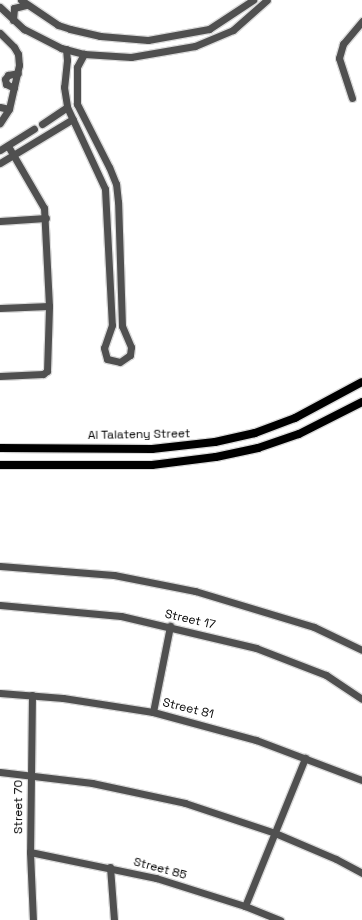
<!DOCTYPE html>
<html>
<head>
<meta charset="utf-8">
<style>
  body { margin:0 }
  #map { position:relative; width:362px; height:920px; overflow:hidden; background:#fff; font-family:"Space Grotesk",sans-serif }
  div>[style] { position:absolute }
  .roads { filter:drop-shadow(1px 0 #dbdbdb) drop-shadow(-1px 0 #dbdbdb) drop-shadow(0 1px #dbdbdb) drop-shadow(0 -1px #dbdbdb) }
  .minor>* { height:7px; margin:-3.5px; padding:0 3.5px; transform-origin:3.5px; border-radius:3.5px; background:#505050 }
  .major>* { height:8px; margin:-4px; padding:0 4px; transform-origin:4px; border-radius:4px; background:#000 }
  span { translate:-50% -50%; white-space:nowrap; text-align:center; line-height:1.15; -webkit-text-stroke:3px #fff; paint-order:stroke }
  .street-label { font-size:12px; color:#000 }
</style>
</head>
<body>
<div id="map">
  <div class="roads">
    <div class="minor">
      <i style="left:21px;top:0;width:45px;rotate:34deg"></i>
      <i style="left:58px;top:25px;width:13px;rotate:18deg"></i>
      <i style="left:70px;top:29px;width:31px;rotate:13deg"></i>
      <i style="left:100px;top:36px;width:48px;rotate:4.8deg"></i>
      <i style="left:148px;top:40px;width:62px;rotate:-10.2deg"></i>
      <i style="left:209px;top:29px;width:53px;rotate:-33.4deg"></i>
      <i style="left:0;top:7px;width:33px;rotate:43deg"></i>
      <i style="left:24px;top:29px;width:42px;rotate:27.2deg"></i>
      <i style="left:61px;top:48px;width:24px;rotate:15deg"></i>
      <i style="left:84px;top:54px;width:47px;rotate:3.7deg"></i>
      <i style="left:131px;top:57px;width:65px;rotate:-9.8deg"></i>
      <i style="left:195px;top:46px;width:41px;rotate:-22.8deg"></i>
      <i style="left:233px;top:30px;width:45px;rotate:-41.4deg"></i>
      <i style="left:13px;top:20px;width:12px;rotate:-85deg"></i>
      <i style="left:14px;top:8px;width:12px;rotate:-14deg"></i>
      <i style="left:0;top:33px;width:20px;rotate:45deg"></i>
      <i style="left:14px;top:47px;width:8px;rotate:60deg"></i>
      <i style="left:18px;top:54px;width:11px;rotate:85deg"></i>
      <i style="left:19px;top:65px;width:45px;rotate:102.8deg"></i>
      <i style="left:9px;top:109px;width:17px;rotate:123deg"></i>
      <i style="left:66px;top:49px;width:11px;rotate:85deg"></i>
      <i style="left:67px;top:60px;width:27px;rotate:96deg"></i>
      <i style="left:64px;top:87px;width:20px;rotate:81deg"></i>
      <i style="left:67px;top:107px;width:90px;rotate:65.1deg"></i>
      <i style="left:105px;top:189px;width:136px;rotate:87.1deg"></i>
      <i style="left:112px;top:325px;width:24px;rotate:109deg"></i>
      <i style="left:104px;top:348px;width:11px;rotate:75deg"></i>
      <i style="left:107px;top:359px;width:13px;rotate:13deg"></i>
      <i style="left:120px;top:362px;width:12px;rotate:-35deg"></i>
      <i style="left:130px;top:355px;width:8px;rotate:-83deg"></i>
      <i style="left:131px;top:347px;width:23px;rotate:-113deg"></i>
      <i style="left:122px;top:326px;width:124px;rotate:-91.8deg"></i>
      <i style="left:118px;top:202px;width:18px;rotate:-96deg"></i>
      <i style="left:116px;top:184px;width:18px;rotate:-112deg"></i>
      <i style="left:109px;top:167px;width:71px;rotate:-116.9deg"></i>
      <i style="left:77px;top:104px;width:37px;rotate:-90deg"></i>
      <i style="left:77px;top:67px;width:15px;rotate:-62deg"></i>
      <i style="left:14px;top:88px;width:9px;rotate:-153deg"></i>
      <i style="left:6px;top:84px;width:5px;rotate:-101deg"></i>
      <i style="left:5px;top:79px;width:5px;rotate:-53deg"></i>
      <i style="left:8px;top:75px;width:10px;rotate:-11deg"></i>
      <i style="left:352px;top:98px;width:42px;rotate:-108deg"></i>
      <i style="left:339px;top:58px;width:15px;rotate:-74deg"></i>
      <i style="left:343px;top:44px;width:30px;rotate:-50deg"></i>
      <i style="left:0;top:107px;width:9px;rotate:13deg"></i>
      <i style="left:42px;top:124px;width:30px;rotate:-34deg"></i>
      <i style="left:0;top:150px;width:40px;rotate:-32deg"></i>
      <i style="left:0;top:163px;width:85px;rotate:-31.1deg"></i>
      <i style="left:0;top:221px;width:46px;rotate:-3.7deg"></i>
      <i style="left:0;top:308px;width:49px;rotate:-2.3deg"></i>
      <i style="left:49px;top:306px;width:98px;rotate:-92.9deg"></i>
      <i style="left:44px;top:208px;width:72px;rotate:-120.1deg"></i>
      <i style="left:0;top:376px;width:43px;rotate:-2.7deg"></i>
      <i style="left:43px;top:374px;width:5px;rotate:-37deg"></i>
      <i style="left:47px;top:371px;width:65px;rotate:-88.2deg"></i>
      <i style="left:0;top:566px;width:114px;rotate:4.5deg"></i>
      <i style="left:114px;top:575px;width:83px;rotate:11.2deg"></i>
      <i style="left:195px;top:591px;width:124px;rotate:16.8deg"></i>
      <i style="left:314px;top:627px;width:53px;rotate:25.6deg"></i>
      <i style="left:0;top:605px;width:121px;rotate:5.2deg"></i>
      <i style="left:121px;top:616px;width:139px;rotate:13.3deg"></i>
      <i style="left:256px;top:648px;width:75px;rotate:21.1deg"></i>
      <i style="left:326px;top:675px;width:43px;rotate:33.7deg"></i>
      <i style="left:0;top:693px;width:63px;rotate:4.5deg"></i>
      <i style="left:63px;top:698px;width:91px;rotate:8.8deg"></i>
      <i style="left:153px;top:712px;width:107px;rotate:15.2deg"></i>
      <i style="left:256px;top:740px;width:113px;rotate:20.7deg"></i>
      <i style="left:32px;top:695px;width:157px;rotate:90.7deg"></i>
      <i style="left:30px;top:852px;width:68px;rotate:87.5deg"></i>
      <i style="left:153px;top:712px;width:88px;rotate:-78.8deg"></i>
      <i style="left:0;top:772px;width:93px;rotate:6.8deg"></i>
      <i style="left:92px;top:783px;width:95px;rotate:12.1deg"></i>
      <i style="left:185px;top:803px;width:95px;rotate:18.4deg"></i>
      <i style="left:275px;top:833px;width:66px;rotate:23.1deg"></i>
      <i style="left:336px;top:859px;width:30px;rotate:28deg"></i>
      <i style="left:30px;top:852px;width:129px;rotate:11.7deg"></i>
      <i style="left:156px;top:878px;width:93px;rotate:17.5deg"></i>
      <i style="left:245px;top:906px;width:38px;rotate:22deg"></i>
      <i style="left:110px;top:867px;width:53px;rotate:85.7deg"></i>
      <i style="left:245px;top:906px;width:160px;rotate:-67.9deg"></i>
    </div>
    <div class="major">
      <i style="left:0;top:448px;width:152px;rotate:0.4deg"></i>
      <i style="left:152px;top:449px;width:63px;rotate:-6.3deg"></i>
      <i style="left:215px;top:442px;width:41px;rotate:-12.7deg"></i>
      <i style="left:255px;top:433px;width:43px;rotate:-20.6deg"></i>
      <i style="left:295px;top:418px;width:76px;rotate:-28.2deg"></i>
      <i style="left:0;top:465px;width:152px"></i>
      <i style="left:152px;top:465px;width:64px;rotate:-7.1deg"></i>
      <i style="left:216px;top:457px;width:43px;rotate:-12.1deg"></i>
      <i style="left:258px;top:448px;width:43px;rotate:-18.9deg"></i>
      <i style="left:299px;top:434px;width:71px;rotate:-26.9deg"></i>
    </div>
  </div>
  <div class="street-label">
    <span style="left:139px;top:435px;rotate:-1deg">Al Talateny Street</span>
    <span style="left:190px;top:620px;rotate:13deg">Street 17</span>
    <span style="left:188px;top:709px;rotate:14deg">Street 81</span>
    <span style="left:19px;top:807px;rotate:-90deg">Street 70</span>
    <span style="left:160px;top:869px;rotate:15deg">Street 85</span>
  </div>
</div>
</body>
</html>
